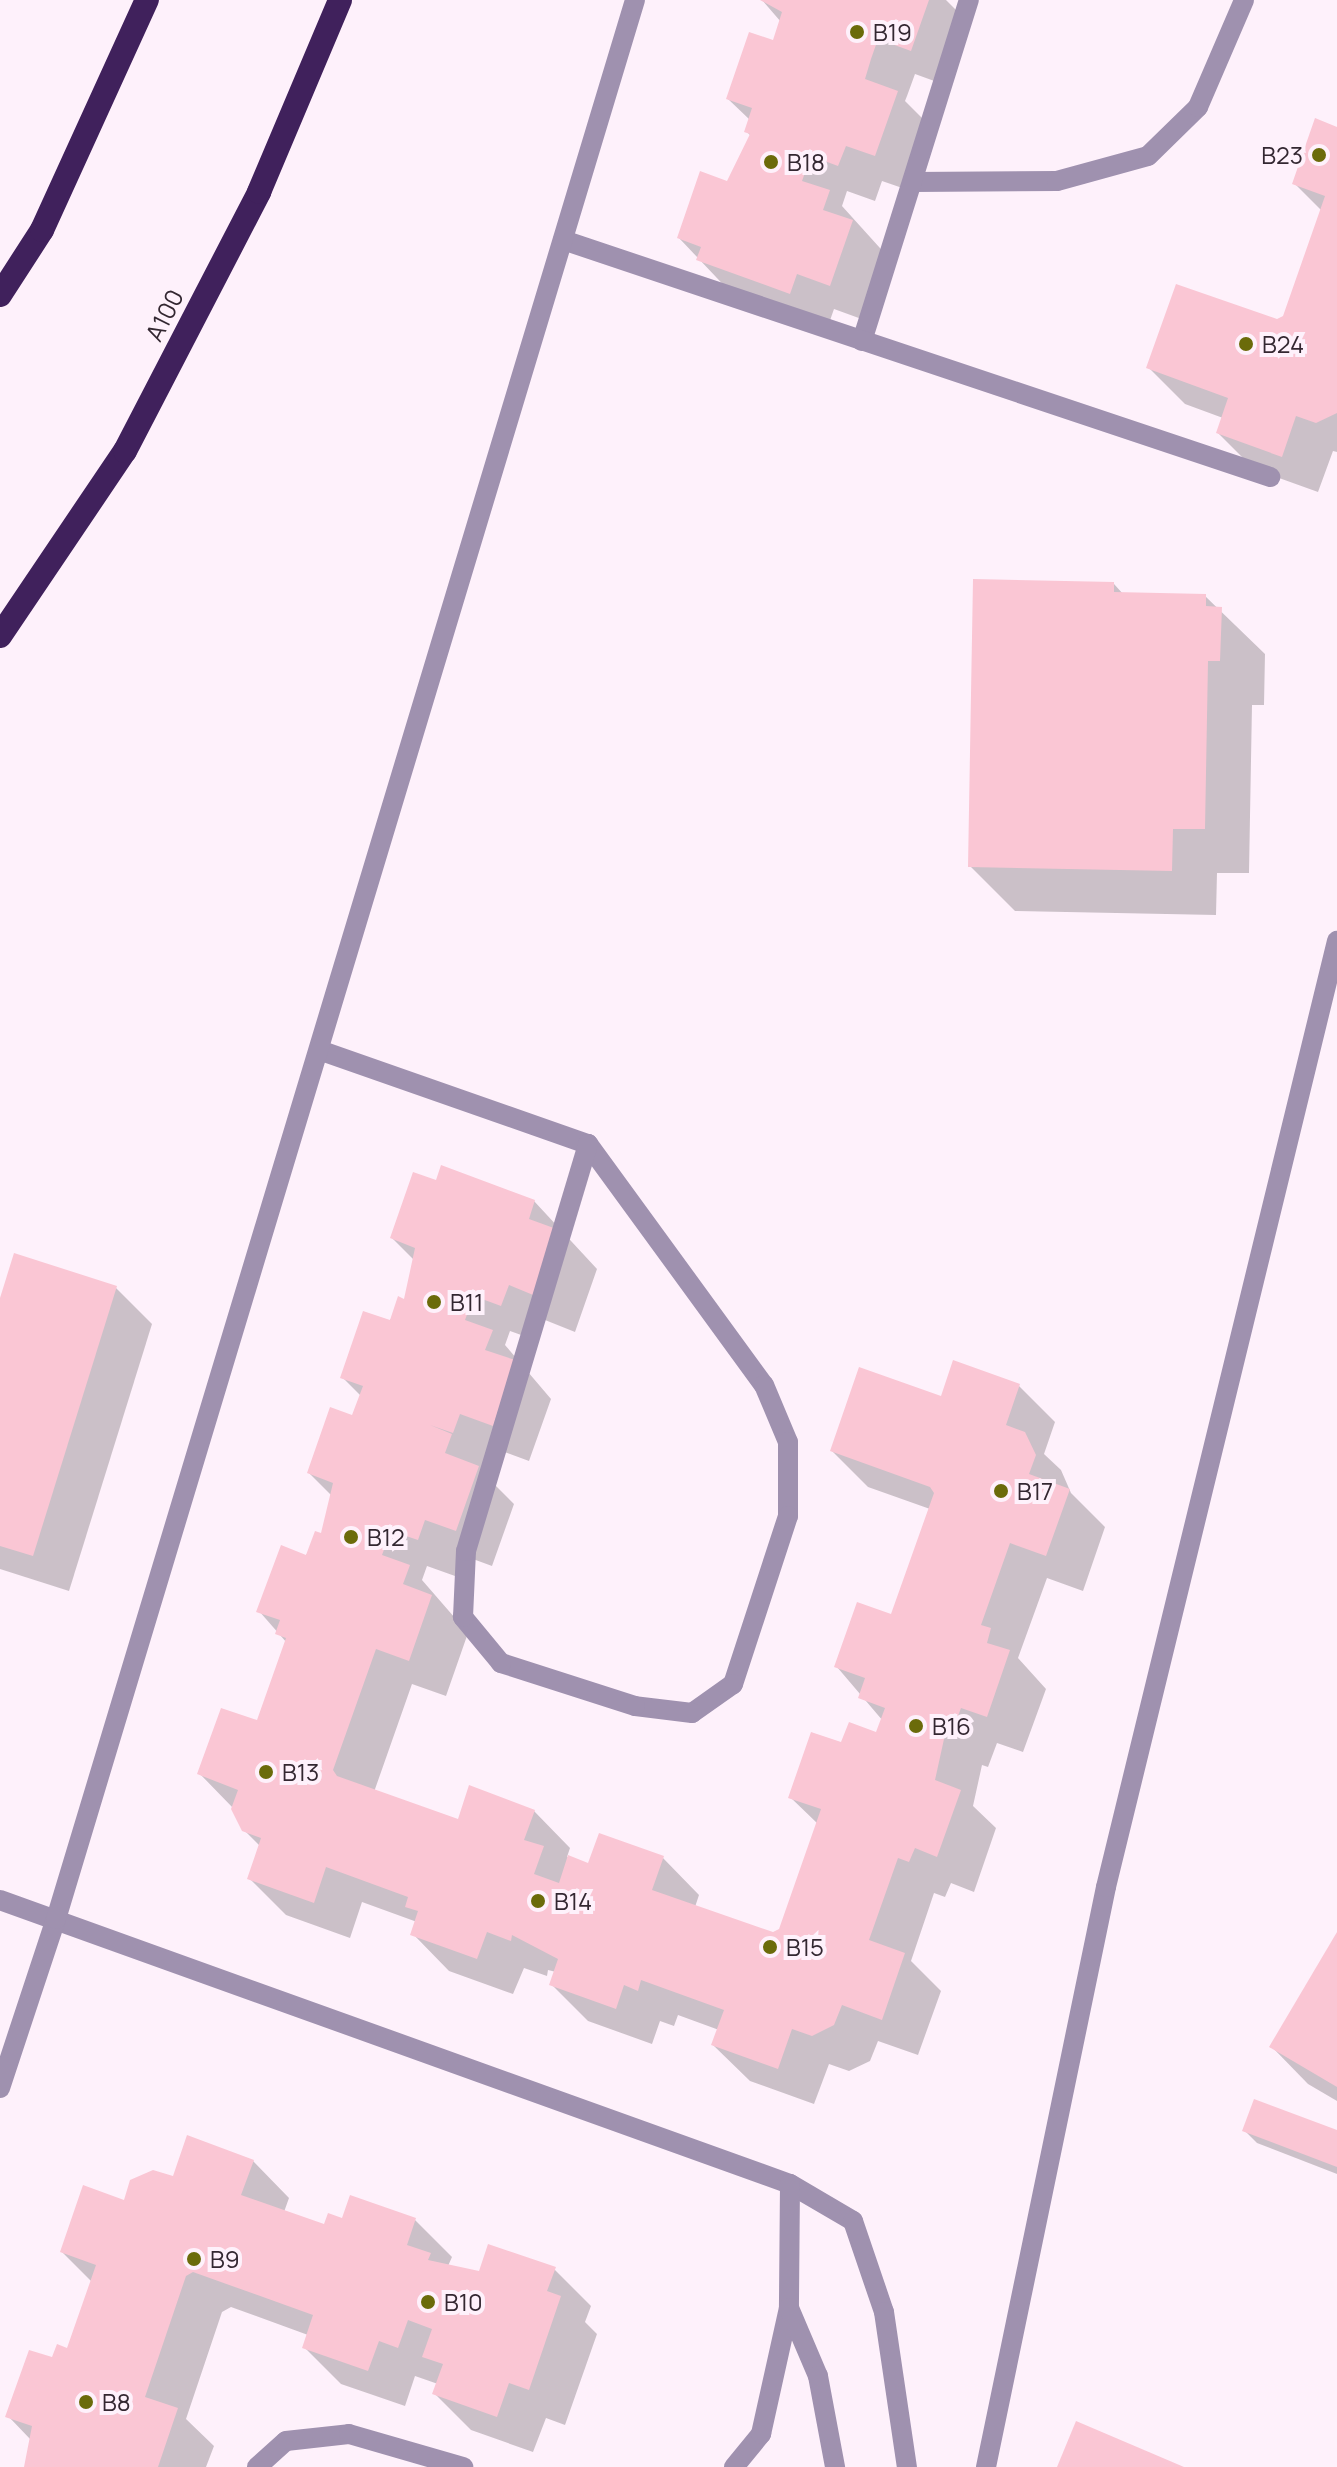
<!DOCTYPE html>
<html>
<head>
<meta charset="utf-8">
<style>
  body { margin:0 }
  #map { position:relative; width:1337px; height:2467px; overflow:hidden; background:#fef1fb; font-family:Manrope,sans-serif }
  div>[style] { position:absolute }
  .shadow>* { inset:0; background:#0003 }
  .building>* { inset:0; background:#fac6d4 }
  .lane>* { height:20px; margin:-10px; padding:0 10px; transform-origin:10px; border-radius:10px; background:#9f91af }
  .street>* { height:20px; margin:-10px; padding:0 10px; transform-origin:10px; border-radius:10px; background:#9f91af }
  .highway>* { height:24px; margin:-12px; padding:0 12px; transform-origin:12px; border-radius:12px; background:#40215c }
  .dots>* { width:22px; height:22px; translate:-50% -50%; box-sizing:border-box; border:4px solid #fef1fb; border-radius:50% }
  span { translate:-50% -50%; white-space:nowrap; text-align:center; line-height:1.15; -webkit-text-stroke:8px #fef1fb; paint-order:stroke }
  .poi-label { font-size:24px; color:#332731 }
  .left { translate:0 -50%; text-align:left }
  .right { translate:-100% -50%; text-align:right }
  .street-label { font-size:24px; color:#332731 }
</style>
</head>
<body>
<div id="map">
  <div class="shadow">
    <i style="clip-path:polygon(762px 0,946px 0,970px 24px,948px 86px,915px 74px,907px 96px,905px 101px,933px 129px,911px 191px,882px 181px,875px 201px,847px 191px,842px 206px,889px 258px,867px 321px,834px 309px,827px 329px,734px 296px,679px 238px,728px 183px,751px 136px,746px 131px,750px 120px,728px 99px,774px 43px,781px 22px)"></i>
    <i style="clip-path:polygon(1337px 129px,1337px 452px,1333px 451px,1318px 492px,1254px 469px,1218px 433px,1223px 418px,1185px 404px,1149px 368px,1285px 318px,1322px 211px,1294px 183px)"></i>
    <i style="clip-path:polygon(1114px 584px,1124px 595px,1205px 596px,1265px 654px,1264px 705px,1252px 705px,1249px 873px,1217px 873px,1216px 915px,1015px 911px,970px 866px)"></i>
    <i style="clip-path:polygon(437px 1183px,534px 1201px,597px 1269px,575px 1332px,545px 1320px,538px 1341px,510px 1331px,505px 1345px,551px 1399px,529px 1461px,496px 1449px,486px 1476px,514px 1504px,492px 1566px,462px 1555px,455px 1576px,427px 1566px,422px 1580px,468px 1633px,446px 1696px,412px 1684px,374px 1792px,459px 1821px,534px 1811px,570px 1848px,567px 1857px,589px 1866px,663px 1858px,699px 1895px,695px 1907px,773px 1934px,781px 1930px,818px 1824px,790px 1797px,842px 1745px,878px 1735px,883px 1721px,837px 1667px,892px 1617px,930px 1509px,868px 1487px,832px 1451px,942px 1399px,1019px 1386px,1055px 1422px,1044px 1454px,1061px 1470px,1071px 1493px,1105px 1527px,1083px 1591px,1047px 1578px,1018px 1658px,1046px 1689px,1023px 1752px,997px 1743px,988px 1767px,982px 1765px,973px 1806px,996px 1828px,974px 1892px,951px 1883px,945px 1897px,934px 1893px,911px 1961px,941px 1991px,918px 2055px,878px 2041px,870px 2061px,849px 2071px,829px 2064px,814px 2104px,750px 2081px,713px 2045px,719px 2030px,678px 2015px,674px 2026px,660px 2021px,652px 2044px,588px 2021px,551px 1984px,556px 1972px,548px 1970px,547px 1976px,524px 1968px,513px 1994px,449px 1971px,413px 1934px,417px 1922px,362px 1902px,350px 1938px,286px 1915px,249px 1878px,261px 1847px,244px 1830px,233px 1808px,200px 1774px,258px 1723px,287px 1643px,259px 1611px,322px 1536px,332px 1496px,309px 1473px,354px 1418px,361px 1396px,342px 1377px,406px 1301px,414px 1260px,392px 1238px)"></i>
    <i style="clip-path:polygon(116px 1288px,152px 1324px,69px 1591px,0 1569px,0 1305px)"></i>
    <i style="clip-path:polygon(1337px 1936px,1337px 2101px,1308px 2084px,1272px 2047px)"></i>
    <i style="clip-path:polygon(1244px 2130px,1337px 2133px,1337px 2174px,1257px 2143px)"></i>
    <i style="clip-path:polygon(253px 2161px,289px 2198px,284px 2212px,325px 2227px,343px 2221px,415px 2220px,452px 2257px,448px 2266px,481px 2273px,554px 2269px,591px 2306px,585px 2322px,597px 2334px,565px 2425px,546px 2418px,533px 2452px,471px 2430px,434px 2393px,438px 2384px,415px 2376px,405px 2406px,341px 2384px,304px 2347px,308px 2335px,231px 2307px,222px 2312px,186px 2419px,214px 2446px,206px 2467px,25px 2467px,31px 2440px,8px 2416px,53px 2360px,68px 2350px,92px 2282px,62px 2252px,125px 2203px,174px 2179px)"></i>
  </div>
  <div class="building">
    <i style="clip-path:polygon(760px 0,929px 0,911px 51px,878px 39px,871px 59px,865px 79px,898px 91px,875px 156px,846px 146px,838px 166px,811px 156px,802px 181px,830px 190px,823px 210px,853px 220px,830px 286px,797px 274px,790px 294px,696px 260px,701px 247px,677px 238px,700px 171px,727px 181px,750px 134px,744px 132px,752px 108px,726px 99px,749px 32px,773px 40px,782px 12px)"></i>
    <i style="clip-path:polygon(1315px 118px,1337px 127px,1337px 413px,1316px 423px,1296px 416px,1282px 457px,1216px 433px,1228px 398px,1146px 368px,1176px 284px,1277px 319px,1283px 316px,1325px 196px,1292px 184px)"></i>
    <i style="clip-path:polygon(973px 579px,1114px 582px,1114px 592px,1206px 594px,1206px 606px,1222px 607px,1220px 661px,1208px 661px,1205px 829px,1173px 829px,1172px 871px,968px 867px)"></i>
    <i style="clip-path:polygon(441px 1165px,535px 1200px,529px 1219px,562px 1231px,538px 1297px,509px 1285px,501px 1306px,474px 1296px,465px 1320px,493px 1330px,485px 1350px,515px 1360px,493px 1426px,460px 1414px,453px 1433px,430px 1425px,452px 1434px,445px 1453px,479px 1466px,456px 1531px,425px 1520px,418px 1540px,391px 1531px,382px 1555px,410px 1565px,403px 1584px,432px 1595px,409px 1661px,376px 1649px,333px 1770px,337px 1776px,458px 1819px,469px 1785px,535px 1810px,524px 1840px,544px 1846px,534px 1874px,559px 1883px,568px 1855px,588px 1863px,599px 1833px,664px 1856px,652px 1890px,773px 1932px,779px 1929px,821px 1809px,788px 1798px,811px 1732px,841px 1742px,849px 1722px,876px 1732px,885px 1708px,858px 1698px,865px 1678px,834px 1667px,857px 1602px,891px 1614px,934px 1493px,930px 1487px,830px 1451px,859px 1367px,941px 1396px,953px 1360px,1020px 1384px,1006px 1425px,1025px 1432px,1036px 1455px,1029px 1474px,1070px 1489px,1046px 1556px,1010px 1543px,981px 1625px,991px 1628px,987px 1643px,1010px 1650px,987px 1717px,961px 1708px,952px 1732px,946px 1730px,935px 1780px,961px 1790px,937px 1857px,915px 1848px,909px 1862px,898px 1858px,869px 1940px,905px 1953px,882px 2020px,842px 2005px,834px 2025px,812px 2036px,792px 2029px,778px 2069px,711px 2045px,724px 2010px,641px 1980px,638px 1991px,624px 1985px,616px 2009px,549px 1985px,558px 1959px,512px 1935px,511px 1941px,487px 1932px,477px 1959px,410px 1935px,418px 1911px,405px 1907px,408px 1897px,326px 1867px,314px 1903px,247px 1879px,261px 1838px,242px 1831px,231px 1809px,238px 1790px,197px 1774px,221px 1708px,257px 1720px,286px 1638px,275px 1634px,280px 1620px,256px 1612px,281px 1545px,306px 1555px,315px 1531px,321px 1533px,333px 1483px,307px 1473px,330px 1407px,352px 1415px,363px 1386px,340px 1378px,363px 1311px,390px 1320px,398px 1296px,404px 1299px,415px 1248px,390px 1238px,413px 1172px,436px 1180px)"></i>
    <i style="clip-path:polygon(14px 1253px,117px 1286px,33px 1556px,0 1546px,0 1298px)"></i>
    <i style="clip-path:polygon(1337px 1932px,1337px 2087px,1269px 2047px)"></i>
    <i style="clip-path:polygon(1254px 2099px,1337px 2130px,1337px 2167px,1242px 2131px)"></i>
    <i style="clip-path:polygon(187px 2135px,254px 2160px,241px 2195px,324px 2224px,328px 2213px,342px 2218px,350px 2195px,416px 2218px,407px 2245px,431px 2253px,428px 2260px,479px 2271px,488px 2244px,556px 2267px,547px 2291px,561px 2296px,529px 2390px,509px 2383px,497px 2417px,432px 2394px,443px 2364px,422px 2357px,432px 2329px,408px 2320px,398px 2348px,379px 2341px,368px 2371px,302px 2348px,313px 2315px,193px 2272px,186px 2276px,145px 2397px,178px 2408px,158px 2467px,24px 2467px,32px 2426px,5px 2417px,29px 2350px,52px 2357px,57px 2344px,67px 2348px,96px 2265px,60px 2252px,83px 2185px,124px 2200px,130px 2180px,153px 2170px,173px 2176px)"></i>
    <i style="clip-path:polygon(1076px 2421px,1184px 2467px,1057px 2467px)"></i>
  </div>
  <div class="lane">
    <i style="left:913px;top:182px;width:144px;rotate:-0.4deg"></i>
    <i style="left:1057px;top:181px;width:94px;rotate:-15.4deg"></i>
    <i style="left:1148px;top:156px;width:70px;rotate:-44.4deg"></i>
    <i style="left:1198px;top:107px;width:116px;rotate:-66.7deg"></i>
    <i style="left:862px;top:341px;width:357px;rotate:-72.6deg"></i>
    <i style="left:319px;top:1050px;width:285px;rotate:19.3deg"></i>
    <i style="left:588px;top:1144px;width:298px;rotate:53.9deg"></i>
    <i style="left:764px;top:1385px;width:62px;rotate:67.2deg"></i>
    <i style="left:788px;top:1442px;width:74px;rotate:90deg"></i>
    <i style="left:788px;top:1516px;width:177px;rotate:108.1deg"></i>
    <i style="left:733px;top:1684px;width:50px;rotate:144.7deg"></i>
    <i style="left:692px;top:1713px;width:57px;rotate:-173deg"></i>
    <i style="left:635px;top:1706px;width:141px;rotate:-162.2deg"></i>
    <i style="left:501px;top:1663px;width:60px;rotate:-129.6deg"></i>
    <i style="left:463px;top:1617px;width:66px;rotate:-87.4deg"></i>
    <i style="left:466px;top:1551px;width:425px;rotate:-73.3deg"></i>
    <i style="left:257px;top:2467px;width:39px;rotate:-42deg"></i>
    <i style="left:286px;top:2441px;width:63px;rotate:-6.3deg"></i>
    <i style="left:349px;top:2434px;width:119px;rotate:16.1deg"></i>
    <i style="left:734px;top:2467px;width:43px;rotate:-50.7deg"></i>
    <i style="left:761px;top:2434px;width:129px;rotate:-77.5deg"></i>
  </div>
  <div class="street">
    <i style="left:563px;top:240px;width:746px;rotate:18.53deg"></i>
    <i style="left:0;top:1900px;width:839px;rotate:19.77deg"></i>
    <i style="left:790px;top:2184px;width:73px;rotate:30.4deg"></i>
    <i style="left:853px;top:2221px;width:96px;rotate:71.2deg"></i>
    <i style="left:884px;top:2312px;width:157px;rotate:81.6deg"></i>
    <i style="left:0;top:2088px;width:178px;rotate:-71.7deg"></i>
    <i style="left:56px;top:1919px;width:2004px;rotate:-73.21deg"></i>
    <i style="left:790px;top:2184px;width:124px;rotate:90.5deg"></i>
    <i style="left:789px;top:2308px;width:74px;rotate:66.9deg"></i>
    <i style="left:818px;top:2376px;width:93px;rotate:79.4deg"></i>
    <i style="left:986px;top:2467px;width:592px;rotate:-78.31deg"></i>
    <i style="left:1106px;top:1887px;width:974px;rotate:-76.28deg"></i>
  </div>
  <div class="highway">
    <i style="left:0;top:295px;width:77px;rotate:-57.1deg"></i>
    <i style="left:42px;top:230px;width:253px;rotate:-65.5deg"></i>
    <i style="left:0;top:636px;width:223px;rotate:-56deg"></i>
    <i style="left:125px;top:451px;width:292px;rotate:-62.6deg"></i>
    <i style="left:259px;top:192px;width:208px;rotate:-67.1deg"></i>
  </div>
  <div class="dots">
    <i style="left:857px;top:32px;background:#6b6b0a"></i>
    <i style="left:1319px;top:155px;background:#6b6b0a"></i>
    <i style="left:771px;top:162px;background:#6b6b0a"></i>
    <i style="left:1246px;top:344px;background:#6b6b0a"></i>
    <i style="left:434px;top:1302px;background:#6b6b0a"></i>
    <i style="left:1001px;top:1491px;background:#6b6b0a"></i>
    <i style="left:351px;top:1537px;background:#6b6b0a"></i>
    <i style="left:916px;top:1726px;background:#6b6b0a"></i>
    <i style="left:266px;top:1772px;background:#6b6b0a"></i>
    <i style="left:538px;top:1901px;background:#6b6b0a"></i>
    <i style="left:770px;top:1947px;background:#6b6b0a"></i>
    <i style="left:194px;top:2259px;background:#6b6b0a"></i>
    <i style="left:428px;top:2302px;background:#6b6b0a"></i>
    <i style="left:86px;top:2402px;background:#6b6b0a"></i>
  </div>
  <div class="poi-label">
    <span class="left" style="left:873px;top:32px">B19</span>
    <span class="right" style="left:1303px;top:155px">B23</span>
    <span class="left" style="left:787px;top:162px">B18</span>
    <span class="left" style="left:1262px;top:344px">B24</span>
    <span class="left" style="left:450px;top:1302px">B11</span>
    <span class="left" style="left:1017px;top:1491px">B17</span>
    <span class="left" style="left:367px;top:1537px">B12</span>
    <span class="left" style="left:932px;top:1726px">B16</span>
    <span class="left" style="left:282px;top:1772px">B13</span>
    <span class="left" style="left:554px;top:1901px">B14</span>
    <span class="left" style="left:786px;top:1947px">B15</span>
    <span class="left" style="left:210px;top:2259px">B9</span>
    <span class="left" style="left:444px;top:2302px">B10</span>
    <span class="left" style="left:102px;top:2402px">B8</span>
  </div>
  <div class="street-label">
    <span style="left:164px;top:315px;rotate:-63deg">A100</span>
  </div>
</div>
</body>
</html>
